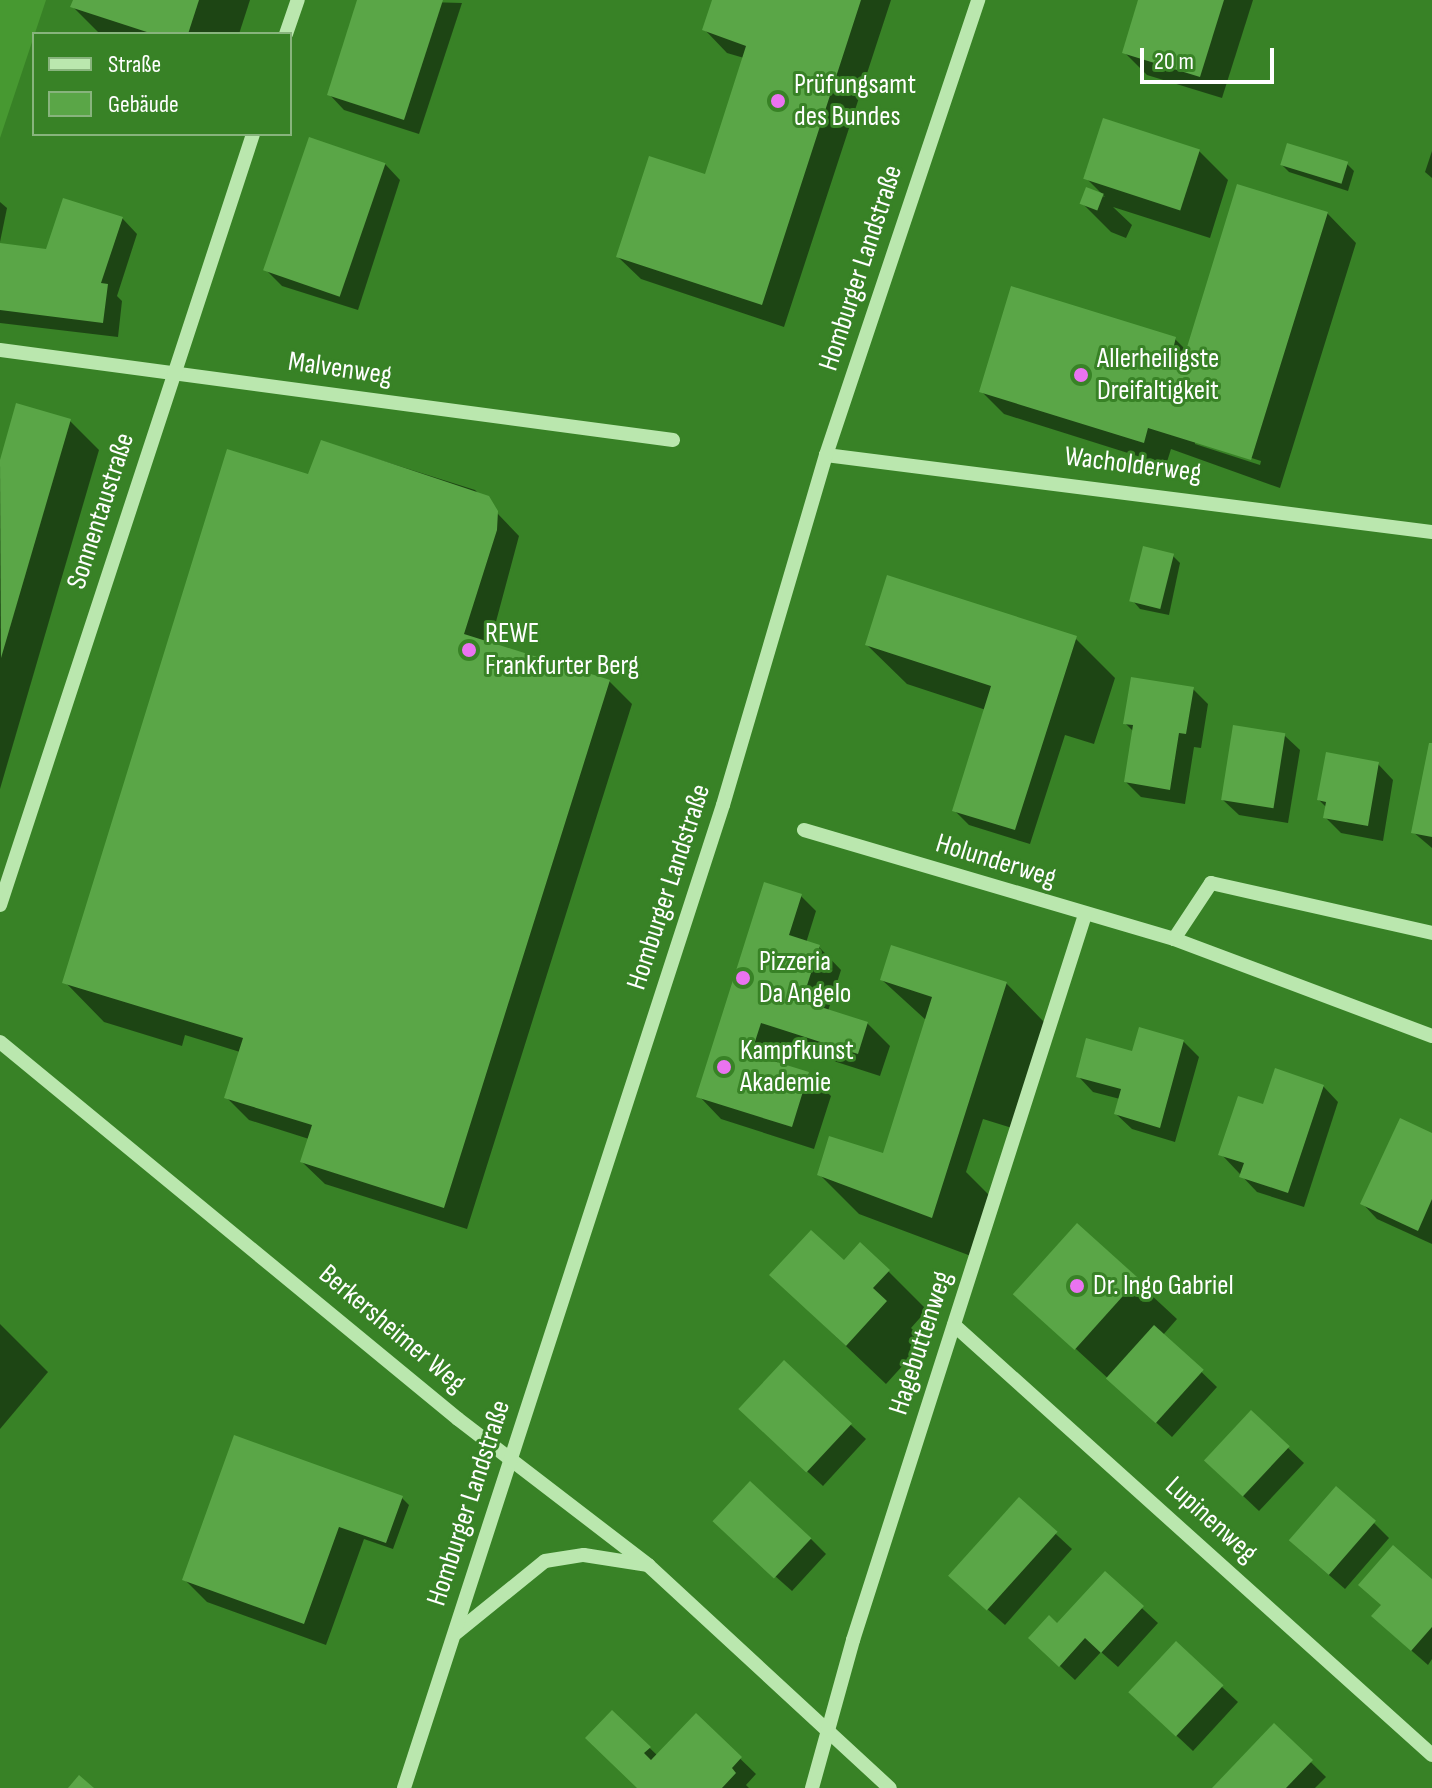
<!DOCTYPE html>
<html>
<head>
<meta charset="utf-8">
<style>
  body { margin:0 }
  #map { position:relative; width:1432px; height:1788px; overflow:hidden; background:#388226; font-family:"Sofia Sans Condensed",sans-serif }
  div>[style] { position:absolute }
  .green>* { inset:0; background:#479931 }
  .shadow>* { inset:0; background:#0007 }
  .building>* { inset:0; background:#5aa647; transform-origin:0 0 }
  .minor>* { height:14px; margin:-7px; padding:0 7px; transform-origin:7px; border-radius:7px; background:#bae7ae }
  .dots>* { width:22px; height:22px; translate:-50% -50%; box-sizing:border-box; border:4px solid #388226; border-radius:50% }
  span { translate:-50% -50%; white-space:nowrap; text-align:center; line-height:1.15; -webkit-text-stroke:6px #388226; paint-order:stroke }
  .poi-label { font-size:28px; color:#fff }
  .left { translate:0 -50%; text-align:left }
  .street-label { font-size:28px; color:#fff }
  .legend { position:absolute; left:32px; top:32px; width:260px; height:104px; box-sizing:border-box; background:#388226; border:2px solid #88b47d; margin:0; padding:10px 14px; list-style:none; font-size:24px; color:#fff }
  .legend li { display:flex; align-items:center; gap:16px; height:40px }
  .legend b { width:40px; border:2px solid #88b47d }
  .scale { position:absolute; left:1140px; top:48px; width:134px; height:36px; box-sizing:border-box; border:4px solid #fff; border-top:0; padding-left:10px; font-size:24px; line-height:28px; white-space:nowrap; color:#fff; -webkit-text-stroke:6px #388226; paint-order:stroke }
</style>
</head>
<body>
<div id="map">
  <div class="green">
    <i style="clip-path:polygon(0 0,46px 0,0 138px)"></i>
  </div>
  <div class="shadow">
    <i style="clip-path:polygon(75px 0,250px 0,239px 34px,100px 34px,73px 7px)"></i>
    <i style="clip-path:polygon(359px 0,462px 3px,419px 134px,344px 110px,329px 94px)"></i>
    <i style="clip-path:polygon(714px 0,891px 0,784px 327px,641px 279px,618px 257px,706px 176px,744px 58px,727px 53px,705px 30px)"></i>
    <i style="clip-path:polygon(1140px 0,1253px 0,1222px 98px,1147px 75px,1124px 52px)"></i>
    <i style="clip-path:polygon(1199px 151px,1228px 180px,1210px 238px,1113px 207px,1132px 225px,1126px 238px,1111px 232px,1082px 203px,1087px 190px,1105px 197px,1086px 178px)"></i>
    <i style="clip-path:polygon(1432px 151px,1432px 178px,1425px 172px)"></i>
    <i style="clip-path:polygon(385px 164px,400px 180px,358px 310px,282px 286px,267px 271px)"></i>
    <i style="clip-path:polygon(1347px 164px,1354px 171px,1348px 191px,1289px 172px,1282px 165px)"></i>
    <i style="clip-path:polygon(0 202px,7px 208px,0 242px)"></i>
    <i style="clip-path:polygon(evenodd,1327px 213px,1356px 243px,1280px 488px,1171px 449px,1166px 465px,1004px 414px,981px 391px,1175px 339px,1187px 351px,1327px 213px,1195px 440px,1261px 461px,1260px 465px,1195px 444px,1195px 440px)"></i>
    <i style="clip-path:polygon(122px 218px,137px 234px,117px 296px,122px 301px,118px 337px,0 323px,0 245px,47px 251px)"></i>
    <i style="clip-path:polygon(18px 406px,70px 421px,99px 450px,0 789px,0 467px)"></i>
    <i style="clip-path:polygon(323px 442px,475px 490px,519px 536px,490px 644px,609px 681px,632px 704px,467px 1229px,325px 1184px,302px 1162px,309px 1139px,249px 1120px,226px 1097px,240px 1052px,185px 1035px,182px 1046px,104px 1022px,65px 982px,311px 480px)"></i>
    <i style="clip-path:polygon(1173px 556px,1180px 563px,1169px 615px,1140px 609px,1133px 601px)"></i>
    <i style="clip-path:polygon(1075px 638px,1115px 678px,1094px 744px,1065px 735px,1030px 844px,969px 825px,954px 810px,986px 710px,907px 684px,867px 645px)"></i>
    <i style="clip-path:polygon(1193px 689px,1208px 704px,1201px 748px,1194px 747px,1185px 804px,1141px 797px,1126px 782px,1134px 732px,1125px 723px)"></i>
    <i style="clip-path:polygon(1284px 735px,1300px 750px,1288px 823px,1239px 815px,1223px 800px)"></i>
    <i style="clip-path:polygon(1432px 745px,1432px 848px,1413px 832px)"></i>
    <i style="clip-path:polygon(1378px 764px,1393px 780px,1383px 841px,1341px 833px,1325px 817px,1327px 808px,1319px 800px)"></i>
    <i style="clip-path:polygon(801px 896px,816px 911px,806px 943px,819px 947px,841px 970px,828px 1011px,867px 1023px,890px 1046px,880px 1076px,784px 1045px,777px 1064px,808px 1074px,831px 1096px,814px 1149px,721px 1119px,699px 1096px)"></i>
    <i style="clip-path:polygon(882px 980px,1006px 983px,1045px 1023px,1012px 1128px,983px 1119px,966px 1172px,990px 1196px,971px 1256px,859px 1214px,819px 1174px,884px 1156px,927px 1021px)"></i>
    <i style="clip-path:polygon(1183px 1041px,1199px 1057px,1175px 1142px,1132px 1129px,1116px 1114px,1120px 1099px,1093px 1092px,1078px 1076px,1133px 1053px)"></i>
    <i style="clip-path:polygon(1323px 1086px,1338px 1102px,1304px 1207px,1257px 1192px,1221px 1154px,1265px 1107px)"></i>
    <i style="clip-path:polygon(1432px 1135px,1432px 1244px,1377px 1219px,1362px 1203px)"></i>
    <i style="clip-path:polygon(1077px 1226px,1177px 1319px,1163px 1335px,1217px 1387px,1172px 1437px,1017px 1295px)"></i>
    <i style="clip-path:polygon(844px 1262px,888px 1271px,927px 1310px,911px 1328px,925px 1341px,886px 1384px,771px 1275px)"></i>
    <i style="clip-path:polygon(0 1324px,48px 1372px,0 1429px)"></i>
    <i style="clip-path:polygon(784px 1363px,866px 1439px,823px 1486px,756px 1424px)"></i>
    <i style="clip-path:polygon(1251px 1413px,1304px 1463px,1259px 1511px,1222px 1476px)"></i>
    <i style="clip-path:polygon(402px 1498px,409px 1505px,393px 1549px,364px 1539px,326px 1645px,207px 1602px,184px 1579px)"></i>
    <i style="clip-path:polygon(1019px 1500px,1072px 1549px,1005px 1625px,967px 1591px)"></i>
    <i style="clip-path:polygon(1374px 1523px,1389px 1538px,1345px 1589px,1306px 1555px)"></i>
    <i style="clip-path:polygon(731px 1537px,811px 1539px,826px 1554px,792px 1591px)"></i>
    <i style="clip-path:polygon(1105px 1574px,1158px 1623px,1118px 1667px,1101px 1652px,1075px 1680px,1046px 1653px,1057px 1625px)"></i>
    <i style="clip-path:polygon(1432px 1582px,1432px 1659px,1428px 1665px,1389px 1631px)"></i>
    <i style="clip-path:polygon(1176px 1644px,1238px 1702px,1193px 1751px,1147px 1708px)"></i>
    <i style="clip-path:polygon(612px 1712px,658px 1756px,696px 1716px,756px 1774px,746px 1785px,749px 1788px,639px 1788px)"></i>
    <i style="clip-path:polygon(1274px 1726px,1326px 1777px,1315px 1788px,1215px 1788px)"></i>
  </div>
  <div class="building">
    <i style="clip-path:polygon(73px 0,199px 0,188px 34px,153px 34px,70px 7px)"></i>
    <i style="clip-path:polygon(357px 0,443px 0,404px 120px,327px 95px)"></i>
    <i style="clip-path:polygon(712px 0,861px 0,762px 305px,616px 257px,649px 156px,705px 174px,746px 46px,702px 30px)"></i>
    <i style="clip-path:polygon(1138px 0,1224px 0,1200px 77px,1122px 53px)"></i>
    <i style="left:1103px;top:118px;width:102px;height:64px;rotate:18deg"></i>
    <i style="left:309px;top:137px;width:81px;height:141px;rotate:19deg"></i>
    <i style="left:1287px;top:143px;width:64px;height:23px;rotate:17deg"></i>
    <i style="clip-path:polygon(1237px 184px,1328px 212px,1251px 460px,1148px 428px,1144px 443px,979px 392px,1011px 286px,1176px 337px,1172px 354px,1184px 357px)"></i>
    <i style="left:1086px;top:187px;width:19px;height:18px;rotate:21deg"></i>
    <i style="clip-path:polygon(63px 198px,123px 217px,101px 283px,108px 284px,103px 323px,0 310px,0 243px,46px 249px)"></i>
    <i style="clip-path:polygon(16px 403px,71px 419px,1px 658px,0 460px)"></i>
    <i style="clip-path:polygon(321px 440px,489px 496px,498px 511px,497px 530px,464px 634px,610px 680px,444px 1208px,300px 1162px,312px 1125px,224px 1098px,243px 1038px,62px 983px,227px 449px,308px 474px)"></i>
    <i style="left:1143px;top:546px;width:32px;height:57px;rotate:14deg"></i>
    <i style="clip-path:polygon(887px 575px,1077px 636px,1015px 830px,952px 811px,991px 686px,865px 645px)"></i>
    <i style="clip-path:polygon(1131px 677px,1194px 687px,1186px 734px,1179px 733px,1170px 790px,1124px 782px,1133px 725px,1123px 724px)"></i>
    <i style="left:1233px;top:725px;width:53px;height:76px;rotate:9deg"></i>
    <i style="clip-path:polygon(1429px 743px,1432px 743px,1432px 837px,1411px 833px)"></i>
    <i style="clip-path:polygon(1326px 752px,1379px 762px,1368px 826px,1323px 818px,1326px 802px,1317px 800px)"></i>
    <i style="clip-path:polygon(764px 882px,802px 894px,789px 935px,820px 945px,802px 1001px,868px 1022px,858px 1054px,761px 1023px,751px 1054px,809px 1072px,792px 1127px,696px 1097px)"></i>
    <i style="clip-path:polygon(891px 945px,1007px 982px,932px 1218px,817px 1175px,829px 1136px,883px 1153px,932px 997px,880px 980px)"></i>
    <i style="clip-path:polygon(1139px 1027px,1184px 1040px,1160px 1128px,1114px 1114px,1121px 1089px,1076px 1077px,1086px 1038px,1132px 1051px)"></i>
    <i style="clip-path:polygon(1275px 1068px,1324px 1085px,1288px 1193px,1239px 1177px,1244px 1163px,1218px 1155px,1238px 1096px,1263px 1104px)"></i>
    <i style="clip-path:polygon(1400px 1118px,1432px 1133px,1432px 1199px,1418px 1231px,1360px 1204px)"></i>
    <i style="left:1077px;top:1223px;width:83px;height:96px;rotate:42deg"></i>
    <i style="clip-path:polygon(811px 1230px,844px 1260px,860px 1242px,890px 1270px,873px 1288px,887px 1301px,846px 1346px,769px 1275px)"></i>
    <i style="left:1154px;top:1325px;width:67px;height:72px;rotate:42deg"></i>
    <i style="left:784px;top:1360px;width:93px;height:67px;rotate:43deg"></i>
    <i style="left:1251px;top:1410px;width:53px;height:69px;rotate:43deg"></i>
    <i style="clip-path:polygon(234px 1435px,403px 1496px,386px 1543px,339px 1527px,304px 1624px,182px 1580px)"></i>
    <i style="left:750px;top:1481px;width:84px;height:55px;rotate:43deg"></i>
    <i style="left:1336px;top:1486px;width:53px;height:72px;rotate:41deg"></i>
    <i style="left:1019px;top:1497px;width:52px;height:106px;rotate:42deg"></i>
    <i style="clip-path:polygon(1393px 1545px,1432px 1579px,1432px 1627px,1411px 1651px,1371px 1616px,1381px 1605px,1358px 1585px)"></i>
    <i style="clip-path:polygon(1105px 1571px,1144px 1606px,1101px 1653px,1085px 1638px,1059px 1667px,1028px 1638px,1049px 1615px,1057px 1623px)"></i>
    <i style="left:1176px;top:1641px;width:65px;height:70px;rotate:43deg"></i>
    <i style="clip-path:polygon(612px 1710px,651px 1747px,644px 1753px,651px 1760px,696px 1713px,742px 1757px,732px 1768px,736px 1773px,722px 1788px,637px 1788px,585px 1738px)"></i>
    <i style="clip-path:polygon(1274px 1723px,1313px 1760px,1286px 1788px,1212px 1788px)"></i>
    <i style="clip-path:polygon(79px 1775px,94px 1788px,68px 1788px)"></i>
  </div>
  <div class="minor">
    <i style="left:286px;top:34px;width:36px;rotate:-71deg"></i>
    <i style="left:0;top:350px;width:679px;rotate:7.62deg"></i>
    <i style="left:826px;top:455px;width:611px;rotate:7.24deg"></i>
    <i style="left:804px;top:830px;width:386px;rotate:16.4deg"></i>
    <i style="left:1174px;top:939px;width:276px;rotate:20.6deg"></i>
    <i style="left:0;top:905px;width:811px;rotate:-71.83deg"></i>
    <i style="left:1174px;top:939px;width:67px;rotate:-56.5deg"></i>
    <i style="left:1211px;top:883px;width:227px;rotate:12.7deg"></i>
    <i style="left:0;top:1042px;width:593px;rotate:39.46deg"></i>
    <i style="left:458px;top:1419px;width:240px;rotate:37.5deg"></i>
    <i style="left:648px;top:1565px;width:329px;rotate:42.7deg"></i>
    <i style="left:954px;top:1325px;width:643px;rotate:41.97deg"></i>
    <i style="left:456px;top:1633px;width:114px;rotate:-39deg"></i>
    <i style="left:545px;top:1561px;width:39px;rotate:-9deg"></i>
    <i style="left:584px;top:1555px;width:65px;rotate:8.9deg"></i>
    <i style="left:404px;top:1788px;width:1033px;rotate:-72.02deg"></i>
    <i style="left:723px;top:805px;width:365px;rotate:-73.6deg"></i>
    <i style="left:826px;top:455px;width:480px;rotate:-71.5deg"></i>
    <i style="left:812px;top:1788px;width:154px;rotate:-74.5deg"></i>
    <i style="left:853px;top:1640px;width:761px;rotate:-72.26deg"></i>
  </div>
  <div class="dots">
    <i style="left:778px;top:101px;background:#ea73f0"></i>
    <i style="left:1081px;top:375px;background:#ea73f0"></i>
    <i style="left:469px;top:650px;background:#ea73f0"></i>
    <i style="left:743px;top:978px;background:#ea73f0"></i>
    <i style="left:724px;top:1067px;background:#ea73f0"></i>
    <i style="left:1077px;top:1286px;background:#ea73f0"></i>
  </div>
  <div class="poi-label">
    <span class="left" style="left:794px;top:101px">Prüfungsamt<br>des Bundes</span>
    <span class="left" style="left:1097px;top:375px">Allerheiligste<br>Dreifaltigkeit</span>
    <span class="left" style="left:485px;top:650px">REWE<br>Frankfurter Berg</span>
    <span class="left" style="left:759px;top:978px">Pizzeria<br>Da Angelo</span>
    <span class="left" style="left:740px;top:1067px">Kampfkunst<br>Akademie</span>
    <span class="left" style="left:1093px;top:1286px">Dr. Ingo Gabriel</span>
  </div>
  <div class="street-label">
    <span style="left:861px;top:268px;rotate:-72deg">Homburger Landstraße</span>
    <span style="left:340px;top:369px;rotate:8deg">Malvenweg</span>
    <span style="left:1133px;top:465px;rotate:7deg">Wacholderweg</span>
    <span style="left:101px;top:511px;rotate:-72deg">Sonnentaustraße</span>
    <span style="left:996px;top:861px;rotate:17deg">Holunderweg</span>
    <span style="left:669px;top:887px;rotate:-72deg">Homburger Landstraße</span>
    <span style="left:392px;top:1329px;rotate:40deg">Berkersheimer Weg</span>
    <span style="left:921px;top:1343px;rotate:-72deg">Hagebuttenweg</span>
    <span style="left:469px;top:1503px;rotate:-72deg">Homburger Landstraße</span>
    <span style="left:1211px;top:1520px;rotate:42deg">Lupinenweg</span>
  </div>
  <ul class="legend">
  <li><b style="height:10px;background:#bae7ae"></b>Straße</li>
  <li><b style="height:22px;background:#5aa647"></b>Gebäude</li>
  </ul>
  <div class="scale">20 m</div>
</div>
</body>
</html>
